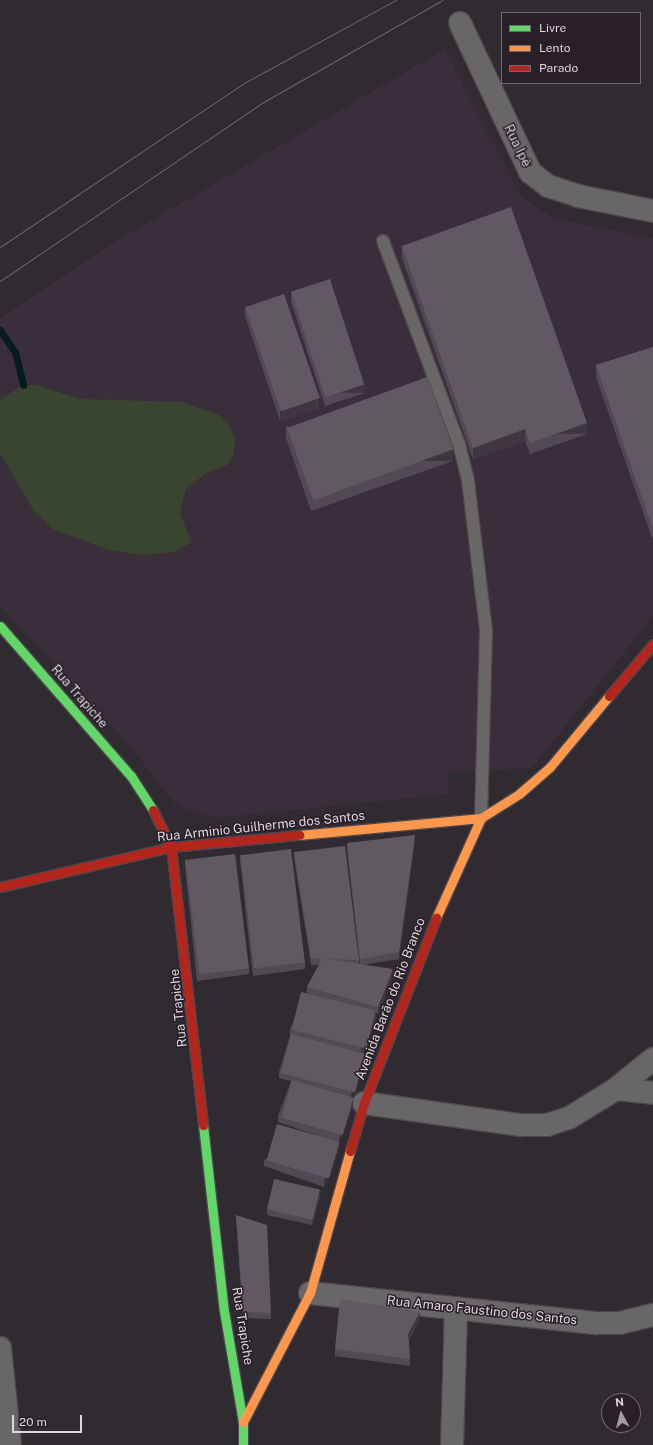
<!DOCTYPE html>
<html>
<head>
<meta charset="utf-8">
<style>
  body { margin:0 }
  #map { position:relative; width:653px; height:1445px; overflow:hidden; background:#302b31; font-family:"Public Sans",sans-serif }
  div>[style] { position:absolute }
  .built>* { inset:0; background:#3a2e3b }
  .green>* { inset:0; background:#394431 }
  .stream>* { height:7px; margin:-3.5px; padding:0 3.5px; transform-origin:3.5px; border-radius:3.5px; background:#081b1b }
  .roads { filter:drop-shadow(1px 0 #4b474c) drop-shadow(-1px 0 #4b474c) drop-shadow(0 1px #4b474c) drop-shadow(0 -1px #4b474c) }
  .lane>* { height:12px; margin:-6px; padding:0 6px; transform-origin:6px; border-radius:6px; background:#696667 }
  .street>* { height:22px; margin:-11px; padding:0 11px; transform-origin:11px; border-radius:11px; background:#696667 }
  .fast>* { height:9px; margin:-4.5px; padding:0 4.5px; transform-origin:4.5px; border-radius:4.5px; background:#63d668 }
  .slow>* { height:9px; margin:-4.5px; padding:0 4.5px; transform-origin:4.5px; border-radius:4.5px; background:#ff974d }
  .jam>* { height:9px; margin:-4.5px; padding:0 4.5px; transform-origin:4.5px; border-radius:4.5px; background:#b3261e }
  .tram>* { height:1px; margin:-0.5px; padding:0 0.5px; transform-origin:0.5px; border-radius:0.5px; background:#6a6668 }
  .wall>* { inset:0; background:#524a53 }
  .shaded-wall>* { inset:0; background:#3e373f; transform-origin:0 0 }
  .building>* { inset:0; background:#605962; transform-origin:0 0 }
  span { translate:-50% -50%; white-space:nowrap; text-align:center; line-height:1.15; -webkit-text-stroke:3px #281f29; paint-order:stroke }
  .street-label { font-size:13px; color:#ddd7dd }
  .legend { position:absolute; left:501px; top:12px; width:140px; height:72px; box-sizing:border-box; background:#281f29; border:1px solid #706971; margin:0; padding:5px 7px; list-style:none; font-size:12px; color:#ddd7dd }
  .legend li { display:flex; align-items:center; gap:8px; height:20px }
  .legend b { width:20px; border:1px solid #706971 }
  .north { position:absolute; left:601px; top:1393px; width:40px; height:40px; box-sizing:border-box; background:#281f29; border:1px solid #706971; border-radius:50%; rotate:353deg; font-size:11px; font-weight:700; line-height:16px; text-align:center; color:#ddd7dd }
  .north::after { content:''; display:block; margin:auto; width:14px; height:18px; background:#a09ba1; clip-path:polygon(50% 0,100% 100%,50% 72%,0 100%) }
  .scale { position:absolute; left:12px; top:1415px; width:70px; height:18px; box-sizing:border-box; border:2px solid #ddd7dd; border-top:0; padding-left:5px; font-size:12px; line-height:14px; white-space:nowrap; color:#ddd7dd; -webkit-text-stroke:3px #281f29; paint-order:stroke }
</style>
</head>
<body>
<div id="map">
  <div class="built">
    <i style="clip-path:polygon(445px 49px,521px 197px,554px 219px,653px 238px,653px 616px,532px 768px,448px 772px,448px 794px,216px 818px,194px 812px,176px 804px,163px 790px,130px 745px,0 606px,0 318px,108px 246px)"></i>
  </div>
  <div class="green">
    <i style="clip-path:polygon(23px 385px,37px 385px,80px 399px,182px 402px,219px 415px,229px 424px,235px 439px,234px 454px,227px 465px,206px 473px,186px 489px,180px 512px,191px 542px,175px 552px,141px 555px,109px 550px,53px 529px,34px 511px,0 453px,0 400px)"></i>
  </div>
  <div class="stream">
    <i style="left:0;top:330px;width:27px;rotate:56deg"></i>
    <i style="left:15px;top:352px;width:34px;rotate:76deg"></i>
  </div>
  <div class="roads">
    <div class="lane">
      <i style="left:383px;top:241px;width:217px;rotate:69.5deg"></i>
      <i style="left:459px;top:444px;width:38px;rotate:76deg"></i>
      <i style="left:468px;top:481px;width:150px;rotate:83.1deg"></i>
      <i style="left:486px;top:630px;width:188px;rotate:91.5deg"></i>
    </div>
    <div class="street">
      <i style="left:460px;top:23px;width:165px;rotate:64.8deg"></i>
      <i style="left:530px;top:172px;width:23px;rotate:38deg"></i>
      <i style="left:548px;top:186px;width:32px;rotate:18deg"></i>
      <i style="left:578px;top:196px;width:76px;rotate:11.3deg"></i>
      <i style="left:616px;top:1089px;width:48px;rotate:-39deg"></i>
      <i style="left:364px;top:1103px;width:159px;rotate:8deg"></i>
      <i style="left:521px;top:1125px;width:26px"></i>
      <i style="left:547px;top:1125px;width:23px;rotate:-18deg"></i>
      <i style="left:569px;top:1118px;width:55px;rotate:-31.7deg"></i>
      <i style="left:616px;top:1089px;width:37px;rotate:6deg"></i>
      <i style="left:310px;top:1293px;width:289px;rotate:6deg"></i>
      <i style="left:597px;top:1323px;width:23px"></i>
      <i style="left:620px;top:1323px;width:34px;rotate:-14deg"></i>
      <i style="left:0;top:1348px;width:98px;rotate:84.1deg"></i>
      <i style="left:452px;top:1445px;width:137px;rotate:-88.3deg"></i>
    </div>
    <div class="fast">
      <i style="left:0;top:626px;width:199px;rotate:48.9deg"></i>
      <i style="left:131px;top:776px;width:40px;rotate:57.1deg"></i>
      <i style="left:203px;top:1125px;width:187px;rotate:83.6deg"></i>
      <i style="left:224px;top:1311px;width:113px;rotate:80.3deg"></i>
      <i style="left:243px;top:1422px;width:23px;rotate:90deg"></i>
    </div>
    <div class="slow">
      <i style="left:299px;top:835px;width:183px;rotate:-5.3deg"></i>
      <i style="left:436px;top:918px;width:110px;rotate:-65.8deg"></i>
      <i style="left:481px;top:818px;width:45px;rotate:-32.3deg"></i>
      <i style="left:519px;top:794px;width:41px;rotate:-41.1deg"></i>
      <i style="left:550px;top:767px;width:92px;rotate:-50.3deg"></i>
      <i style="left:243px;top:1422px;width:145px;rotate:-62.6deg"></i>
      <i style="left:310px;top:1293px;width:148px;rotate:-74.3deg"></i>
    </div>
    <div class="jam">
      <i style="left:609px;top:696px;width:68px;rotate:-49.8deg"></i>
      <i style="left:153px;top:810px;width:41px;rotate:64.1deg"></i>
      <i style="left:171px;top:847px;width:280px;rotate:83.4deg"></i>
      <i style="left:0;top:887px;width:176px;rotate:-13.2deg"></i>
      <i style="left:171px;top:847px;width:129px;rotate:-5.4deg"></i>
      <i style="left:350px;top:1151px;width:50px;rotate:-73.7deg"></i>
      <i style="left:364px;top:1103px;width:199px;rotate:-68.7deg"></i>
    </div>
  </div>
  <div class="tram">
    <i style="left:0;top:247px;width:296px;rotate:-33.9deg"></i>
    <i style="left:246px;top:82px;width:171px;rotate:-28.7deg"></i>
    <i style="left:0;top:281px;width:315px;rotate:-34.2deg"></i>
    <i style="left:260px;top:104px;width:210px;rotate:-29.7deg"></i>
  </div>
  <div class="wall">
    <i style="clip-path:polygon(402px 246px,587px 434px,530px 454px,525px 441px,473px 459px,402px 258px)"></i>
    <i style="clip-path:polygon(291px 292px,365px 393px,325px 406px,291px 302px)"></i>
    <i style="clip-path:polygon(245px 307px,319px 408px,280px 421px,245px 316px)"></i>
    <i style="clip-path:polygon(653px 347px,653px 538px,652px 538px,596px 377px,596px 365px)"></i>
    <i style="clip-path:polygon(286px 426px,453px 461px,311px 511px,286px 438px)"></i>
    <i style="clip-path:polygon(415px 841px,399px 959px,363px 965px,393px 976px,378px 1014px,376px 1013px,376px 1018px,363px 1053px,365px 1060px,351px 1097px,353px 1105px,339px 1143px,339px 1149px,324px 1187px,264px 1166px,264px 1160px,316px 1135px,278px 1122px,278px 1116px,291px 1081px,279px 1078px,279px 1072px,290px 1036px,290px 1029px,307px 993px,307px 987px,319px 965px,311px 965px,294px 858px,294px 852px,359px 960px,359px 964px,360px 964px,347px 850px,347px 843px)"></i>
    <i style="clip-path:polygon(240px 854px,305px 962px,305px 969px,253px 976px,240px 861px)"></i>
    <i style="clip-path:polygon(185px 859px,249px 968px,249px 974px,197px 981px,185px 866px)"></i>
    <i style="clip-path:polygon(320px 1197px,312px 1225px,267px 1215px,267px 1209px)"></i>
    <i style="clip-path:polygon(236px 1215px,271px 1313px,271px 1319px,243px 1318px)"></i>
    <i style="clip-path:polygon(420px 1318px,409px 1340px,410px 1366px,335px 1356px,335px 1349px)"></i>
  </div>
  <div class="shaded-wall">
    <i style="left:365px;top:384px;width:9px;height:42px;rotate:90deg"></i>
    <i style="clip-path:polygon(319px 398px,319px 408px,280px 421px,280px 411px)"></i>
    <i style="left:587px;top:423px;width:11px;height:60px;rotate:90deg"></i>
    <i style="clip-path:polygon(525px 429px,525px 441px,473px 459px,473px 448px)"></i>
    <i style="left:453px;top:449px;width:12px;height:151px;rotate:90deg"></i>
    <i style="clip-path:polygon(415px 835px,415px 841px,399px 959px,399px 952px)"></i>
    <i style="clip-path:polygon(393px 969px,393px 976px,378px 1014px,378px 1007px)"></i>
    <i style="clip-path:polygon(376px 1011px,376px 1018px,361px 1056px,361px 1049px)"></i>
    <i style="clip-path:polygon(365px 1054px,365px 1060px,351px 1098px,351px 1092px)"></i>
    <i style="clip-path:polygon(353px 1098px,353px 1105px,339px 1143px,339px 1137px)"></i>
    <i style="clip-path:polygon(339px 1142px,339px 1149px,324px 1187px,324px 1180px)"></i>
    <i style="clip-path:polygon(320px 1190px,320px 1197px,312px 1225px,312px 1219px)"></i>
    <i style="clip-path:polygon(420px 1312px,420px 1318px,408px 1340px,408px 1334px)"></i>
  </div>
  <div class="building">
    <i style="clip-path:polygon(511px 207px,587px 423px,530px 443px,525px 429px,473px 448px,402px 246px)"></i>
    <i style="left:330px;top:279px;width:111px;height:41px;rotate:72deg"></i>
    <i style="left:284px;top:294px;width:110px;height:41px;rotate:71deg"></i>
    <i style="clip-path:polygon(653px 347px,653px 526px,652px 526px,596px 365px)"></i>
    <i style="left:427px;top:377px;width:77px;height:149px;rotate:70deg"></i>
    <i style="clip-path:polygon(415px 835px,399px 952px,360px 959px,347px 843px)"></i>
    <i style="clip-path:polygon(345px 846px,359px 960px,328px 959px,393px 969px,378px 1007px,307px 987px,322px 959px,311px 958px,294px 852px)"></i>
    <i style="left:291px;top:849px;width:114px;height:51px;rotate:83deg"></i>
    <i style="left:235px;top:854px;width:115px;height:50px;rotate:83deg"></i>
    <i style="left:301px;top:992px;width:77px;height:39px;rotate:14deg"></i>
    <i style="left:291px;top:1034px;width:77px;height:40px;rotate:15deg"></i>
    <i style="left:292px;top:1080px;width:64px;height:39px;rotate:16deg"></i>
    <i style="left:277px;top:1124px;width:65px;height:38px;rotate:16deg"></i>
    <i style="left:274px;top:1179px;width:47px;height:31px;rotate:13deg"></i>
    <i style="clip-path:polygon(236px 1215px,267px 1225px,271px 1313px,243px 1312px)"></i>
    <i style="clip-path:polygon(340px 1299px,420px 1312px,408px 1334px,410px 1359px,335px 1349px)"></i>
  </div>
  <div class="street-label">
    <span style="left:517px;top:146px;rotate:64deg">Rua Ipê</span>
    <span style="left:79px;top:697px;rotate:49deg">Rua Trapiche</span>
    <span style="left:261px;top:827px;rotate:-6deg">Rua Arminio Guilherme dos Santos</span>
    <span style="left:391px;top:999px;rotate:-69deg">Avenida Barão do Rio Branco</span>
    <span style="left:179px;top:1008px;rotate:-96deg">Rua Trapiche</span>
    <span style="left:482px;top:1311px;rotate:6deg">Rua Amaro Faustino dos Santos</span>
    <span style="left:242px;top:1326px;rotate:81deg">Rua Trapiche</span>
  </div>
  <ul class="legend">
  <li><b style="height:5px;background:#63d668"></b>Livre</li>
  <li><b style="height:5px;background:#ff974d"></b>Lento</li>
  <li><b style="height:5px;background:#b3261e"></b>Parado</li>
  </ul>
  <div class="north">N</div>
  <div class="scale">20 m</div>
</div>
</body>
</html>
